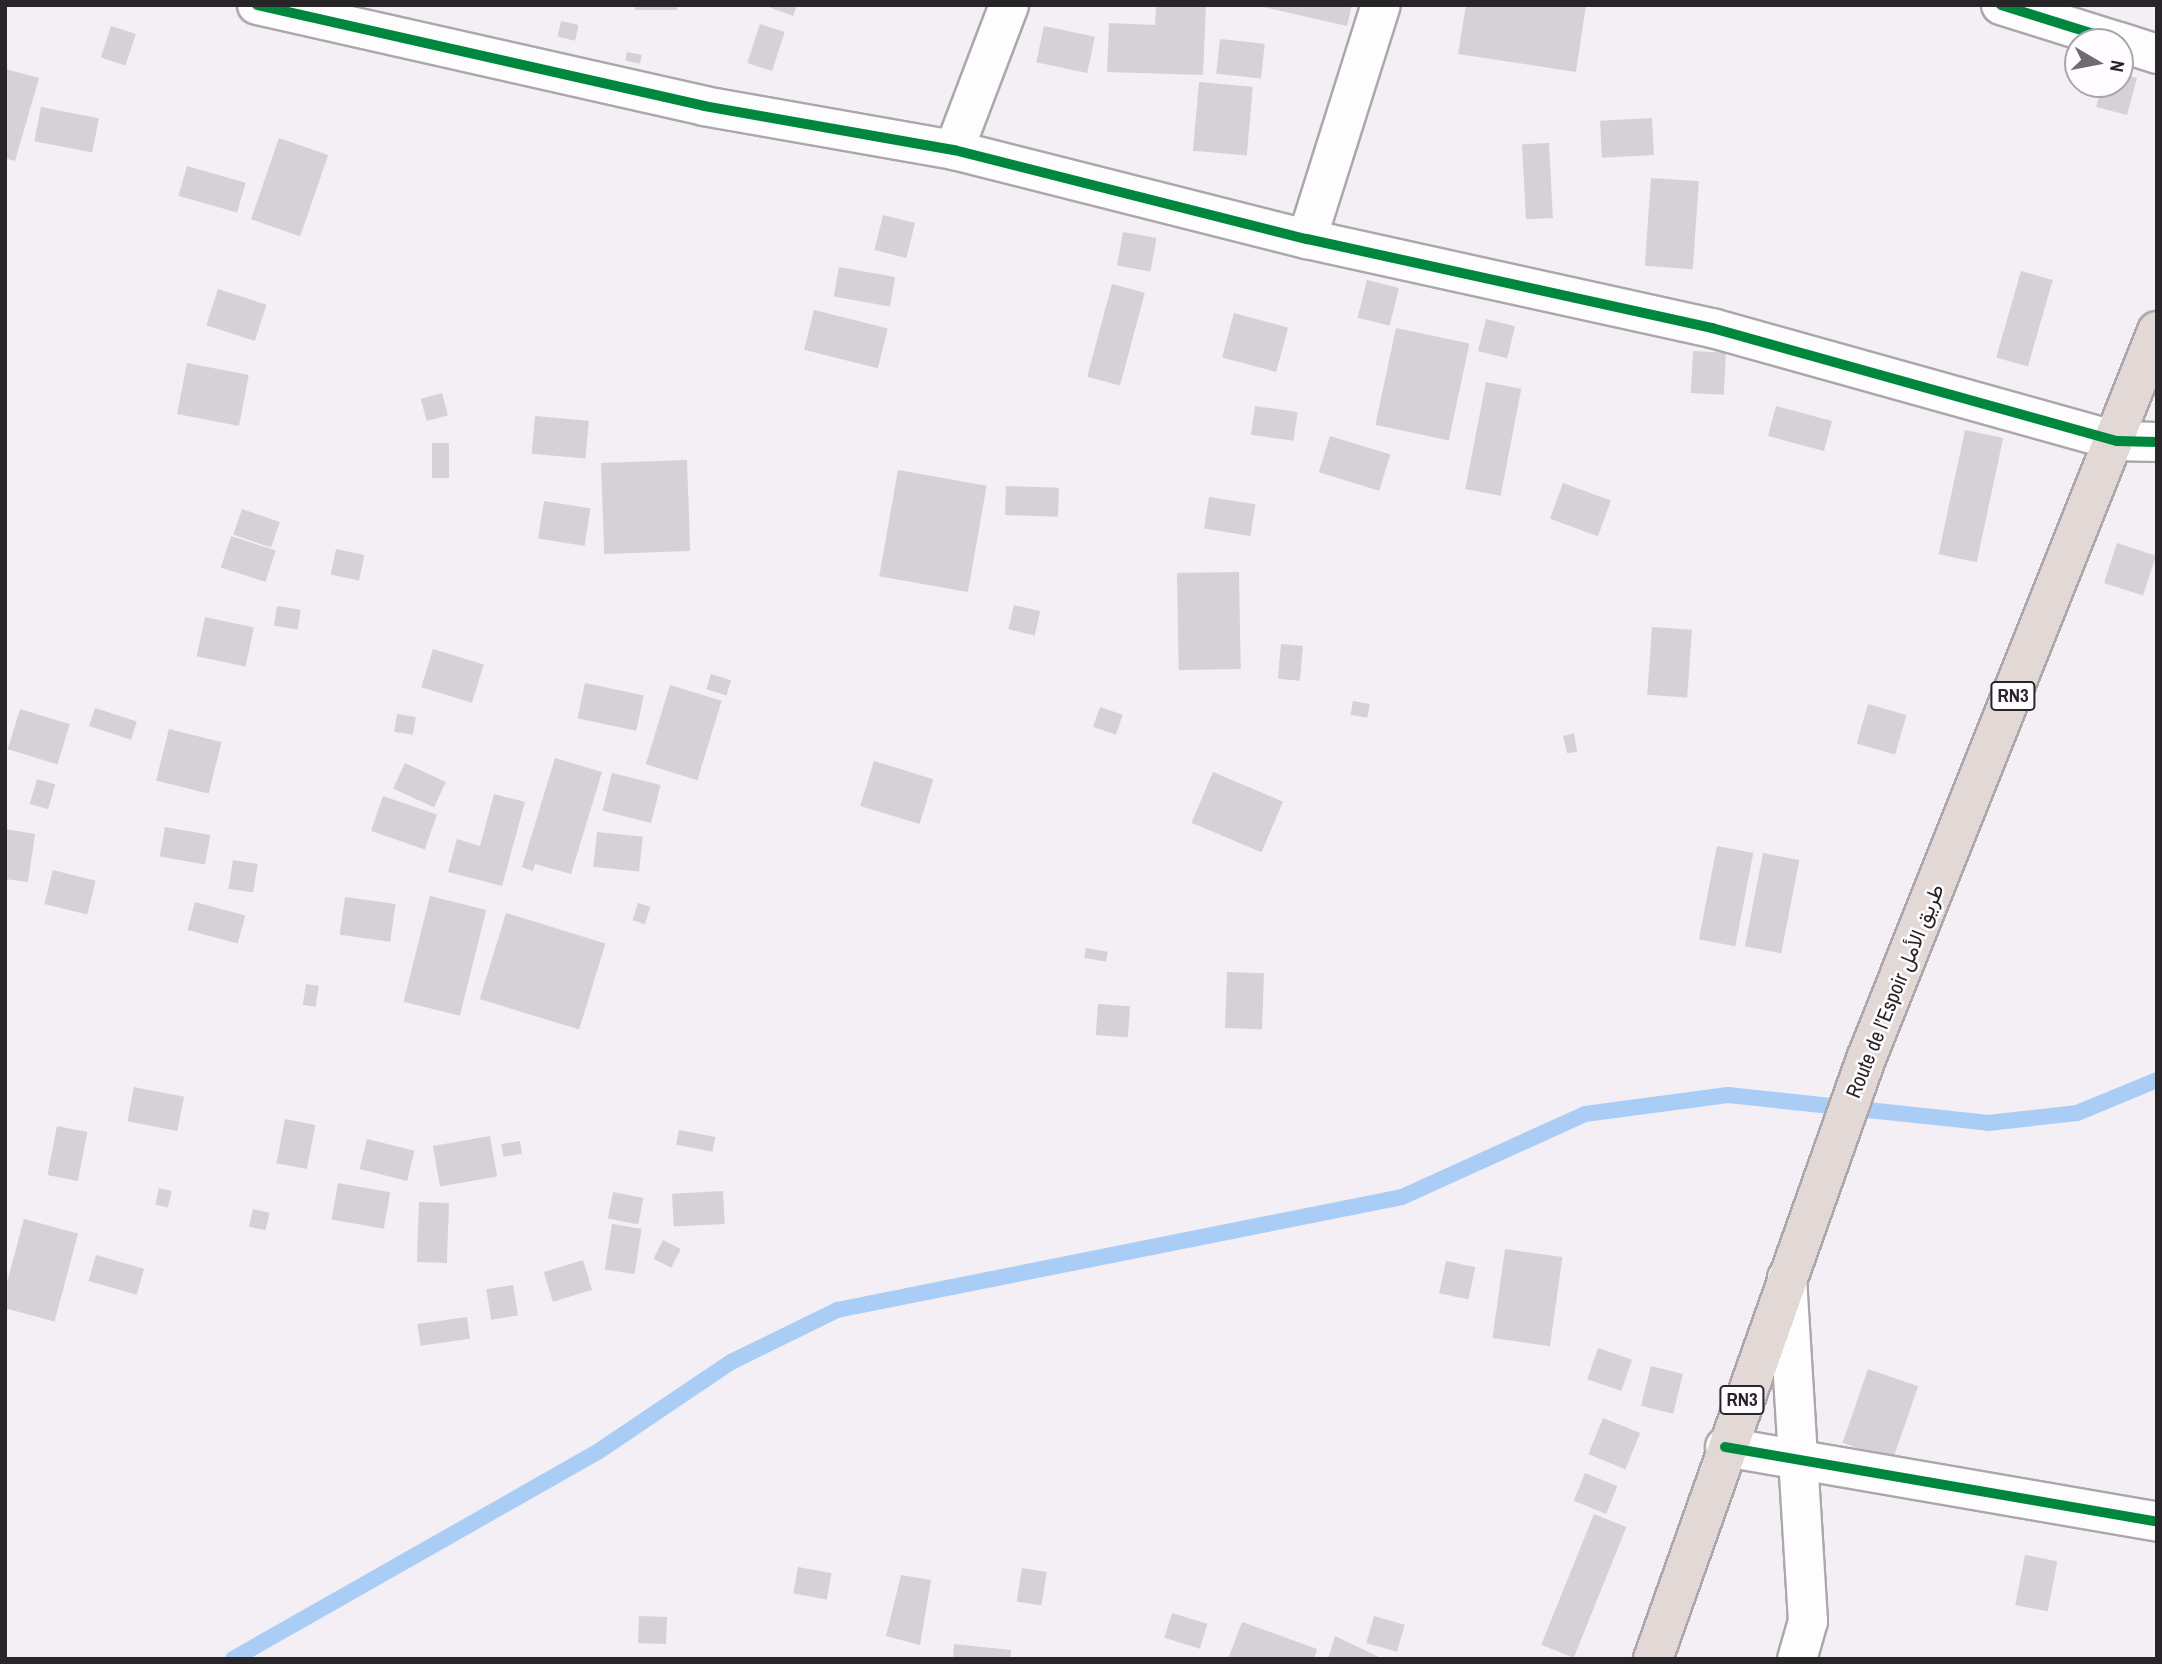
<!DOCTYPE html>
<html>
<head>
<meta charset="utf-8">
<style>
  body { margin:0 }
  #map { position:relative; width:2162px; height:1664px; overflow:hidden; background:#f4eff5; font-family:"Archivo Narrow",Vazirmatn,sans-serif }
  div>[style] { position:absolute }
  .stream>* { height:16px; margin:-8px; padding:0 8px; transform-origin:8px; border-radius:8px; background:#aacdf6 }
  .building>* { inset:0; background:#d5d1d6; transform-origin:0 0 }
  .roads { filter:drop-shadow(2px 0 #aba7ac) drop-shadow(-2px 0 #aba7ac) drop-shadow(0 2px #aba7ac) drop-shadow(0 -2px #aba7ac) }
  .minor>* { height:38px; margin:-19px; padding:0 19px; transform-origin:19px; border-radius:19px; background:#fdfdfe }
  .trunk>* { height:38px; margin:-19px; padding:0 19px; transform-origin:19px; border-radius:19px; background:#e2d9d6 }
  .cycleway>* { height:10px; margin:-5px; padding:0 5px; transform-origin:5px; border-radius:5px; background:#00873e }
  span { translate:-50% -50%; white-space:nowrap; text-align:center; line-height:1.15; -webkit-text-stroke:5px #fefcff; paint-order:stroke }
  .shield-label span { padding:2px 5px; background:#fefcff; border:2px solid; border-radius:5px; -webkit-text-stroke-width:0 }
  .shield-label { font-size:19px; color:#282529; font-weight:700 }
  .street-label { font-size:21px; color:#282529 }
  .frame { position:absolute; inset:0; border:7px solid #282529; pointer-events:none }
  .north { position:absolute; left:2064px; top:28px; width:70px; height:70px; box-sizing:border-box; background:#fefcff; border:2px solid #a8a6a9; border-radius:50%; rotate:100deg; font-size:19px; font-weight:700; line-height:28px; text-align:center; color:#282529 }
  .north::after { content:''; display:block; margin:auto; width:24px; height:32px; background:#6f6c70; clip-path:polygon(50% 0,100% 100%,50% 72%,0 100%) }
</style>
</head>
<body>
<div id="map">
  <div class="stream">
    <i style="left:233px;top:1659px;width:417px;rotate:-29.6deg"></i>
    <i style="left:596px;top:1453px;width:163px;rotate:-34deg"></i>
    <i style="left:731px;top:1362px;width:118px;rotate:-26.1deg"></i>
    <i style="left:837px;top:1310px;width:576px;rotate:-11.31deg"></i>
    <i style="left:1402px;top:1197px;width:201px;rotate:-24.4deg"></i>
    <i style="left:1585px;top:1114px;width:144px;rotate:-7.6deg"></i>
    <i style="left:1728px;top:1095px;width:262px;rotate:6.1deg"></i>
    <i style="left:1988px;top:1123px;width:90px;rotate:-6.4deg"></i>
    <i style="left:2077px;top:1113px;width:87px;rotate:-22.4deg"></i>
  </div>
  <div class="building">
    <i style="left:635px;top:5px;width:42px;height:5px"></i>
    <i style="clip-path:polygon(763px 5px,797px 5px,793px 16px)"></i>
    <i style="clip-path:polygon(1156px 5px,1206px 5px,1203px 75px,1107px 72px,1109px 23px,1155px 25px)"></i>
    <i style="clip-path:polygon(1254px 5px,1352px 5px,1347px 26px)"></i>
    <i style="clip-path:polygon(1466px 5px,1586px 5px,1576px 72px,1458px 54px)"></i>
    <i style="left:561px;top:21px;width:18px;height:16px;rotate:13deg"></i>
    <i style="left:760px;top:24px;width:26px;height:41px;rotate:18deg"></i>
    <i style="left:111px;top:26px;width:26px;height:33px;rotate:18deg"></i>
    <i style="left:1044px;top:26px;width:52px;height:37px;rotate:12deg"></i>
    <i style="left:1220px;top:39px;width:45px;height:35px;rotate:6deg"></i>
    <i style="left:627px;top:52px;width:15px;height:9px;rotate:11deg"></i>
    <i style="clip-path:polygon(5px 69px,39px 78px,15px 161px,5px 158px)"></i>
    <i style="clip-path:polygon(2120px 73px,2137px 78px,2127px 115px,2096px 107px,2103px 84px,2120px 84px)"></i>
    <i style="left:1199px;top:82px;width:54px;height:69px;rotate:5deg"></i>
    <i style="left:41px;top:107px;width:59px;height:35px;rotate:11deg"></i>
    <i style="left:1652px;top:118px;width:37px;height:52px;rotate:87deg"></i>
    <i style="left:279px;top:138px;width:52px;height:86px;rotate:19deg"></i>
    <i style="left:1549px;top:143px;width:75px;height:27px;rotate:87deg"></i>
    <i style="left:187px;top:166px;width:61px;height:31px;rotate:16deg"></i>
    <i style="left:1651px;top:178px;width:48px;height:88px;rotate:4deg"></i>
    <i style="left:883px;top:215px;width:33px;height:36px;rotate:14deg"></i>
    <i style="left:1123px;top:232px;width:34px;height:34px;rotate:10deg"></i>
    <i style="left:839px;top:267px;width:57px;height:30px;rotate:10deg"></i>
    <i style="left:2021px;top:271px;width:33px;height:90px;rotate:16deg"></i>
    <i style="left:1367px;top:280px;width:33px;height:39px;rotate:14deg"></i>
    <i style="left:1112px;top:284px;width:34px;height:96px;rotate:15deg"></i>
    <i style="left:218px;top:289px;width:51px;height:38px;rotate:18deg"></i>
    <i style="left:814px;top:310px;width:76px;height:41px;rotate:14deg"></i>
    <i style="left:1234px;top:313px;width:56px;height:46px;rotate:15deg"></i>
    <i style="left:1486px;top:319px;width:30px;height:33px;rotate:14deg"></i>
    <i style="left:1396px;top:328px;width:75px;height:99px;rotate:12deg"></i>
    <i style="left:1693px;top:351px;width:33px;height:42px;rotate:3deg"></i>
    <i style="left:187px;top:363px;width:63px;height:52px;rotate:11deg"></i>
    <i style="left:1486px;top:382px;width:36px;height:109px;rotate:11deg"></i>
    <i style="left:442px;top:393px;width:23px;height:22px;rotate:75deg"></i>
    <i style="left:1255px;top:406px;width:43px;height:29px;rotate:8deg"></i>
    <i style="left:1776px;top:406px;width:58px;height:31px;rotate:15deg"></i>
    <i style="left:535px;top:416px;width:54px;height:38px;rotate:5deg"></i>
    <i style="left:1965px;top:430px;width:39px;height:127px;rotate:12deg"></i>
    <i style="left:1330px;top:436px;width:63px;height:38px;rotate:17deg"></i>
    <i style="left:432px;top:443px;width:17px;height:35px"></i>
    <i style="left:687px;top:460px;width:91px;height:86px;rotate:88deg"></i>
    <i style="left:898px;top:470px;width:90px;height:108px;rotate:10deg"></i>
    <i style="left:1563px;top:483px;width:51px;height:38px;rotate:20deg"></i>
    <i style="left:1006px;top:486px;width:53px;height:29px;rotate:2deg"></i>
    <i style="left:1209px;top:497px;width:47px;height:32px;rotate:9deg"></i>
    <i style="left:544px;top:501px;width:47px;height:38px;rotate:9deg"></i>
    <i style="left:242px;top:509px;width:40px;height:27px;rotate:19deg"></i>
    <i style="left:231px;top:536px;width:47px;height:33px;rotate:18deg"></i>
    <i style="left:2117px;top:543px;width:41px;height:42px;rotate:18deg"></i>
    <i style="left:336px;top:549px;width:29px;height:26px;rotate:12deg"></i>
    <i style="left:1239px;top:572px;width:97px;height:62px;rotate:89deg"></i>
    <i style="left:1014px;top:605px;width:27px;height:25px;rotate:13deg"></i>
    <i style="left:277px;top:606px;width:24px;height:20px;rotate:9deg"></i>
    <i style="left:205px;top:617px;width:50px;height:40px;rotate:12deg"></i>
    <i style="left:1652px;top:627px;width:40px;height:68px;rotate:4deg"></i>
    <i style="left:1281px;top:644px;width:22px;height:35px;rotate:5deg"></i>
    <i style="left:433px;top:649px;width:53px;height:40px;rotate:17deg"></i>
    <i style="left:711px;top:674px;width:21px;height:16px;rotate:17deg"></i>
    <i style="left:585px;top:683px;width:60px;height:36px;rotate:12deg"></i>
    <i style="left:670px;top:685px;width:54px;height:83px;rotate:17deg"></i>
    <i style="left:1353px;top:701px;width:17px;height:14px;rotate:10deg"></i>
    <i style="left:1868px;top:704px;width:40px;height:41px;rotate:16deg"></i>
    <i style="left:1100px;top:707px;width:24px;height:21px;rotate:19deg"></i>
    <i style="left:95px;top:708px;width:44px;height:19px;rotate:18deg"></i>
    <i style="left:20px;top:709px;width:52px;height:42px;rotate:17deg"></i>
    <i style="left:397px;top:714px;width:19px;height:18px;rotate:9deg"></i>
    <i style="left:169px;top:729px;width:54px;height:53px;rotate:14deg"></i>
    <i style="clip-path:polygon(1574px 733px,1577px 752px,1567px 753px,1563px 736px)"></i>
    <i style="clip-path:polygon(555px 758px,602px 772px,571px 874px,535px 864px,533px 871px,522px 867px)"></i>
    <i style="left:874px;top:761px;width:62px;height:47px;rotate:17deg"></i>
    <i style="left:405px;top:763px;width:45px;height:28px;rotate:25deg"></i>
    <i style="left:1213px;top:772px;width:76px;height:55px;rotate:23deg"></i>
    <i style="left:612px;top:773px;width:50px;height:39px;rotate:14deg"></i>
    <i style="left:37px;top:779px;width:19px;height:26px;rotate:16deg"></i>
    <i style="clip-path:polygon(494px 794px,525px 802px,502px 886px,448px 872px,457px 839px,480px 846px)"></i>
    <i style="left:383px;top:796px;width:57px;height:37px;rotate:19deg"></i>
    <i style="left:165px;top:827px;width:46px;height:30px;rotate:10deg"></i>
    <i style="clip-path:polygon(5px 829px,35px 834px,28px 882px,5px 879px)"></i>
    <i style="left:597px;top:832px;width:46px;height:35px;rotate:6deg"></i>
    <i style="left:1717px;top:846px;width:37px;height:95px;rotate:11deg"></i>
    <i style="left:1763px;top:853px;width:37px;height:95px;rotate:11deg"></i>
    <i style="left:233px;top:860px;width:25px;height:29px;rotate:9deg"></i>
    <i style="left:53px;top:870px;width:44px;height:35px;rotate:14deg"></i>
    <i style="left:430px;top:896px;width:58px;height:109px;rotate:14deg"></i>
    <i style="left:345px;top:897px;width:51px;height:38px;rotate:8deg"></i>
    <i style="left:195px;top:902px;width:52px;height:29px;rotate:15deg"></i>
    <i style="left:638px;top:903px;width:13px;height:18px;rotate:18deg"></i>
    <i style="left:506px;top:913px;width:104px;height:90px;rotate:17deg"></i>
    <i style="left:1086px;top:948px;width:22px;height:10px;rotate:10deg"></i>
    <i style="left:1227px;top:972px;width:37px;height:56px;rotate:2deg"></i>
    <i style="left:306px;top:984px;width:13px;height:21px;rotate:9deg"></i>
    <i style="left:1098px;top:1004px;width:32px;height:31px;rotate:4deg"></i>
    <i style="left:134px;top:1087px;width:51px;height:35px;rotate:11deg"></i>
    <i style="left:285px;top:1119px;width:31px;height:45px;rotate:11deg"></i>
    <i style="left:57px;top:1126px;width:31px;height:50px;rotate:11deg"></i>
    <i style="left:679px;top:1130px;width:37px;height:15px;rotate:11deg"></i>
    <i style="left:490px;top:1136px;width:41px;height:58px;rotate:80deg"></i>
    <i style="left:367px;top:1139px;width:49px;height:31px;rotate:14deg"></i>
    <i style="left:520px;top:1141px;width:13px;height:19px;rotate:81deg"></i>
    <i style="left:338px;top:1183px;width:53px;height:37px;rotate:10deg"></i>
    <i style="left:159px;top:1188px;width:13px;height:17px;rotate:13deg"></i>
    <i style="left:723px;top:1191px;width:33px;height:51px;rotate:87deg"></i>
    <i style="left:613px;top:1192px;width:31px;height:27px;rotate:11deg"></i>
    <i style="left:419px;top:1202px;width:30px;height:60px;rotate:2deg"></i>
    <i style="left:253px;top:1209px;width:17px;height:18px;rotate:13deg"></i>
    <i style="left:24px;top:1219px;width:56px;height:91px;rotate:15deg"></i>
    <i style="left:612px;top:1224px;width:30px;height:46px;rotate:9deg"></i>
    <i style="left:663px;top:1240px;width:20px;height:21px;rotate:27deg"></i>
    <i style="left:1505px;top:1249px;width:58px;height:90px;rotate:8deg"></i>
    <i style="left:96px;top:1255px;width:50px;height:27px;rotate:16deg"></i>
    <i style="left:583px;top:1260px;width:31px;height:41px;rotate:73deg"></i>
    <i style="left:1446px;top:1261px;width:30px;height:33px;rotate:12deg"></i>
    <i style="left:513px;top:1285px;width:31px;height:27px;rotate:81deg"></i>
    <i style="left:467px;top:1317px;width:22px;height:50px;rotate:82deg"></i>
    <i style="left:1598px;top:1348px;width:36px;height:33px;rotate:19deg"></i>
    <i style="left:1651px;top:1366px;width:33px;height:41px;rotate:14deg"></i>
    <i style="left:1868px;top:1369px;width:53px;height:78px;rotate:19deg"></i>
    <i style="left:1603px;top:1418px;width:40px;height:39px;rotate:22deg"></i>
    <i style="left:1585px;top:1473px;width:35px;height:30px;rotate:22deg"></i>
    <i style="left:1594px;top:1514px;width:35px;height:141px;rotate:22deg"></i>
    <i style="left:2025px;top:1555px;width:33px;height:51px;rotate:11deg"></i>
    <i style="left:798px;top:1567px;width:34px;height:27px;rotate:10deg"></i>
    <i style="left:1022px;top:1568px;width:25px;height:34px;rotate:9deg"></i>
    <i style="clip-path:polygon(901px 1575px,931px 1580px,920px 1645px,886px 1636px)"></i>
    <i style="left:1172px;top:1613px;width:37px;height:26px;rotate:17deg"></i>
    <i style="left:639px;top:1616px;width:28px;height:27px;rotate:2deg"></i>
    <i style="left:1374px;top:1616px;width:32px;height:28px;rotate:16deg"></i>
    <i style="clip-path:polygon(1242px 1622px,1317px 1649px,1314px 1659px,1228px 1659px)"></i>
    <i style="clip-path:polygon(1335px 1636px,1383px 1659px,1328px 1659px)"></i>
    <i style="clip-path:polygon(954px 1644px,1011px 1650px,1010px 1659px,953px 1659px)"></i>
  </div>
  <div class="roads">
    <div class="minor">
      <i style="left:257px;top:5px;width:458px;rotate:12.7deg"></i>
      <i style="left:704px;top:106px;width:254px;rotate:10deg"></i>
      <i style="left:954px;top:150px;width:364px;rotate:14.2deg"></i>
      <i style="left:1307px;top:239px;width:415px;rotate:12.4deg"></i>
      <i style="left:1712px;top:328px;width:420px;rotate:15.6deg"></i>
      <i style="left:2117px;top:441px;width:40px;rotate:1.4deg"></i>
      <i style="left:2001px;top:5px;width:124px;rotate:17.4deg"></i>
      <i style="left:2120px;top:42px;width:39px;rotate:18deg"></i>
      <i style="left:954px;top:150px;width:155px;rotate:-69.2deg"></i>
      <i style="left:1307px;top:239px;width:245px;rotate:-72.5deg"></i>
      <i style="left:1787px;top:1278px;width:344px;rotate:86.5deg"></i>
      <i style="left:1808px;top:1621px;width:40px;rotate:106deg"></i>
      <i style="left:1725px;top:1447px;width:438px;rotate:9.8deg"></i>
    </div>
    <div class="trunk">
      <i style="left:1653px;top:1659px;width:637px;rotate:-70.46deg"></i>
      <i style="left:1866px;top:1059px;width:784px;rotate:-68.21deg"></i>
    </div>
  </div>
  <div class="cycleway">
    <i style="left:257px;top:5px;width:458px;rotate:12.7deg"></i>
    <i style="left:704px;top:106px;width:254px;rotate:10deg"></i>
    <i style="left:954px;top:150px;width:364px;rotate:14.2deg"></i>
    <i style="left:1307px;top:239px;width:415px;rotate:12.4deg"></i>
    <i style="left:1712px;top:328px;width:420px;rotate:15.6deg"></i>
    <i style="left:2117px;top:441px;width:40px;rotate:1.4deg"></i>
    <i style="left:2001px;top:5px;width:124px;rotate:17.4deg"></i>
    <i style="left:1725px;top:1447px;width:438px;rotate:9.8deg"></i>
  </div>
  <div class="shield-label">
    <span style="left:2013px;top:696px">RN3</span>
    <span style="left:1742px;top:1400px">RN3</span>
  </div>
  <div class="street-label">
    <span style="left:1895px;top:991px;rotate:-68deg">Route de l’Espoir طريق الأمل</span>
  </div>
  <div class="frame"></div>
  <div class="north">N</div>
</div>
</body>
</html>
